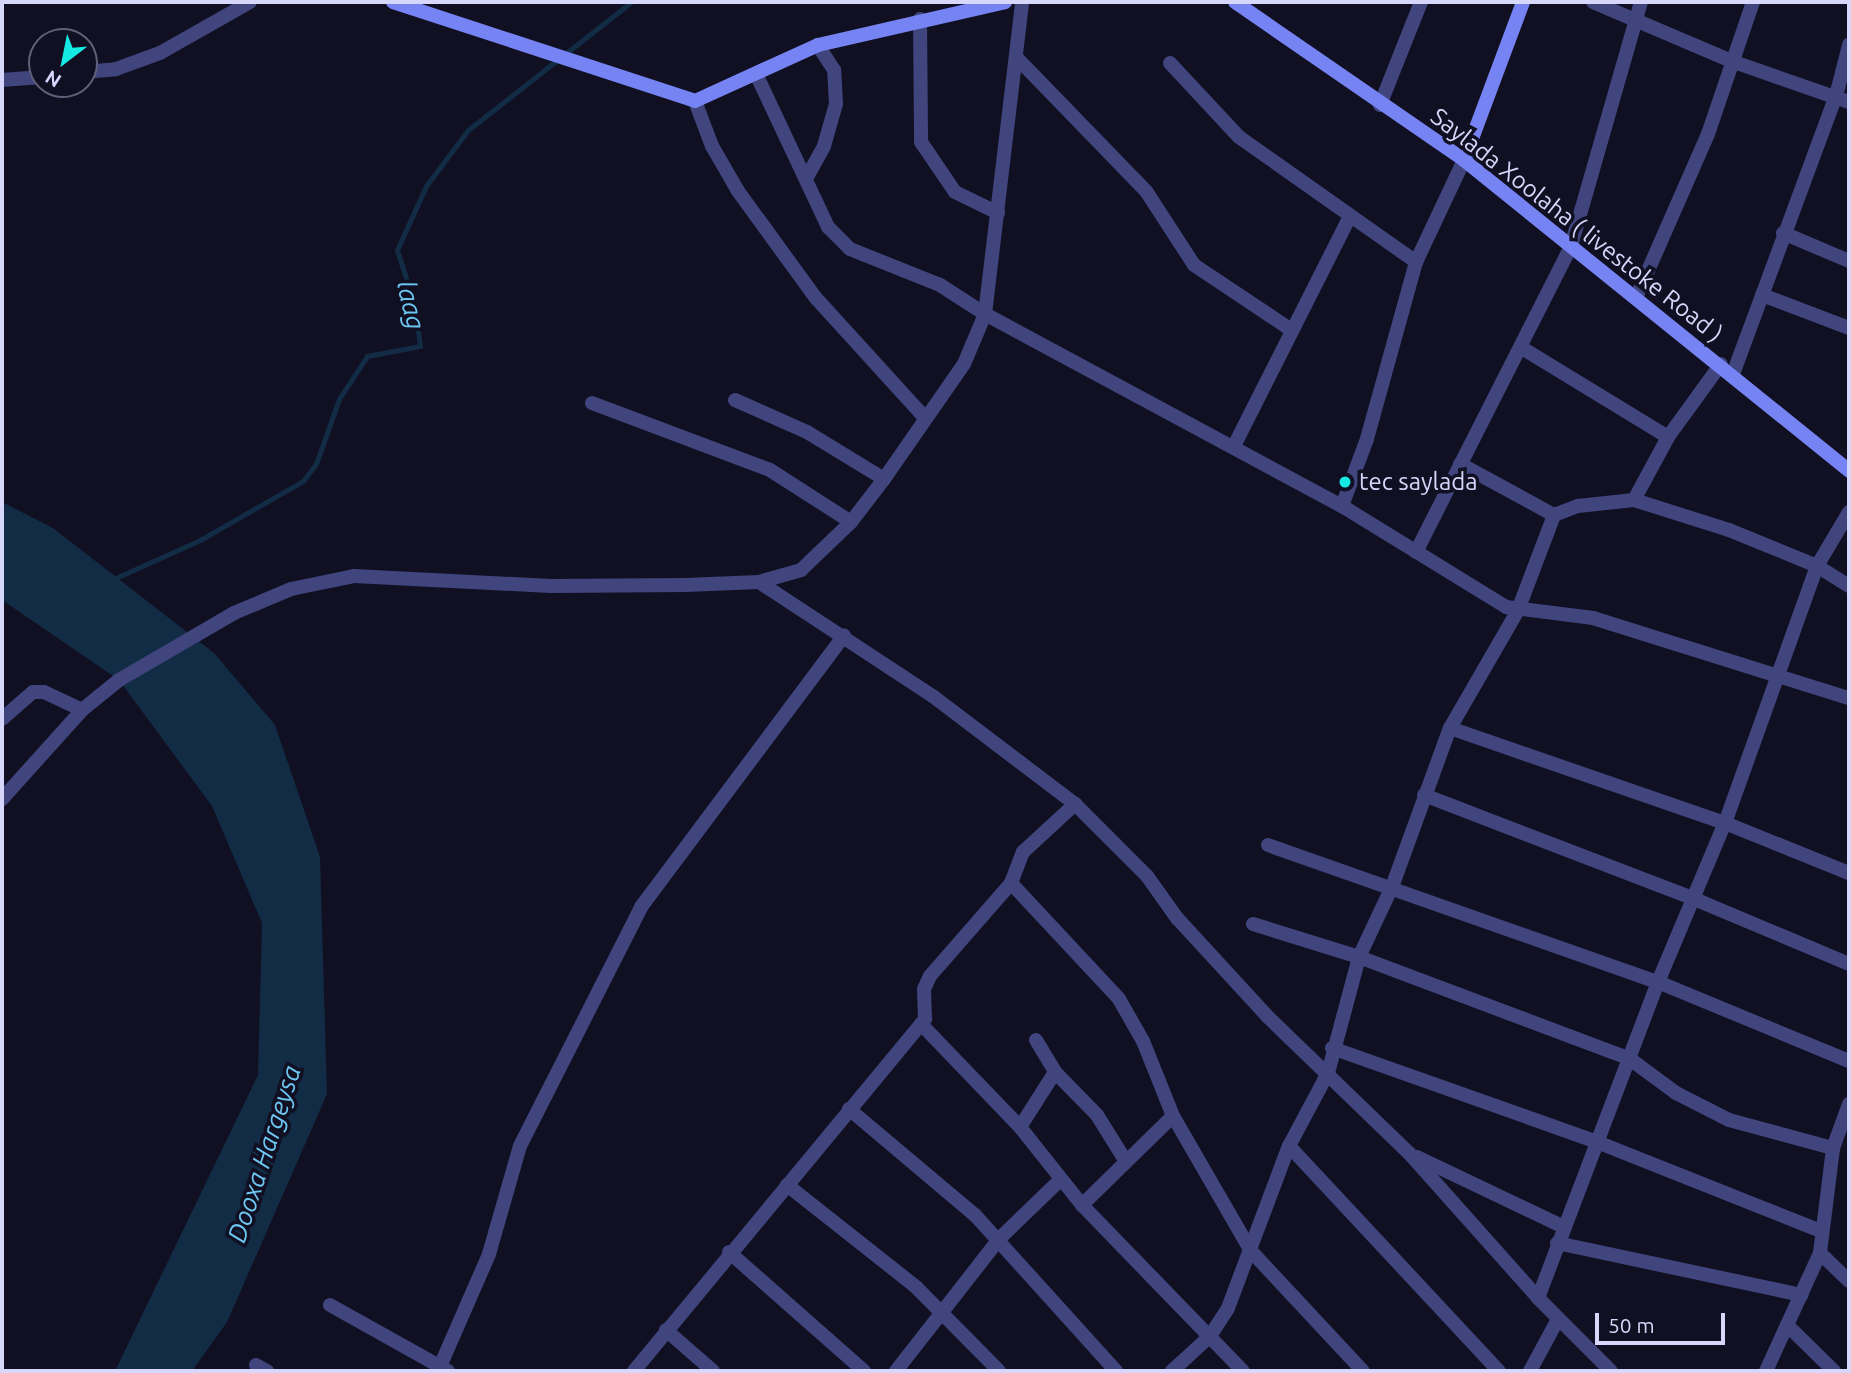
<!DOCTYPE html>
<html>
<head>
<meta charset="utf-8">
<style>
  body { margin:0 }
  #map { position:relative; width:1851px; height:1373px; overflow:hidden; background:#111023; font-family:Ubuntu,sans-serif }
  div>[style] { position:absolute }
  .water>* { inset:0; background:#122c45 }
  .stream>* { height:5px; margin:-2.5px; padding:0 2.5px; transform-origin:2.5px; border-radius:2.5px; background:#122c45 }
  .street>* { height:14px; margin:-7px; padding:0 7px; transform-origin:7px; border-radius:7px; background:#40457e }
  .secondary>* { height:14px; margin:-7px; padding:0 7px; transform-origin:7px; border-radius:7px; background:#7683f3 }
  .dots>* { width:19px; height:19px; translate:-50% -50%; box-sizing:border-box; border:4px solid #111023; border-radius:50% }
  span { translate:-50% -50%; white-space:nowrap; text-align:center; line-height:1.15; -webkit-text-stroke:7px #111023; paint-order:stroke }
  .street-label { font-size:24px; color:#d6d7fb }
  .poi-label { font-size:24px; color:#d6d7fb }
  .left { translate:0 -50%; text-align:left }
  .water-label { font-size:26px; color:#6dc6f2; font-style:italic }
  .frame { position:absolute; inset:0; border:4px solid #d6d7fb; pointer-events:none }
  .north { position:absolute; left:28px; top:28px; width:70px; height:70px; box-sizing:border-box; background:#111023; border:2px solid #606079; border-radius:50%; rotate:212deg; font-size:19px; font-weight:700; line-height:28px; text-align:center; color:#d6d7fb }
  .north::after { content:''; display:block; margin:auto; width:24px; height:32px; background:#14eae3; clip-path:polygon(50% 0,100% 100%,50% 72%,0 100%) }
  .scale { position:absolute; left:1595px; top:1313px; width:130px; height:32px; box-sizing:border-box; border:4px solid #d6d7fb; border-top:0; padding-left:9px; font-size:21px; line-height:24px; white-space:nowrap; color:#d6d7fb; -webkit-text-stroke:5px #111023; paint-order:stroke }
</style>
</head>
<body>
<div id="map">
  <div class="water">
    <i style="clip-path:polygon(2px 502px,53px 528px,214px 653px,275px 725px,320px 857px,327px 1094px,227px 1322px,192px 1371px,115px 1371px,258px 1075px,262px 923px,212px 806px,119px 680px,2px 600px)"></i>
  </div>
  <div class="stream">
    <i style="left:118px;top:577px;width:90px;rotate:-24.3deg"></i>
    <i style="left:200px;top:540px;width:119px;rotate:-29.8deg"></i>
    <i style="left:303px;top:481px;width:21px;rotate:-53deg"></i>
    <i style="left:316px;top:464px;width:69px;rotate:-70.5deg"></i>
    <i style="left:339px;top:399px;width:51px;rotate:-56.9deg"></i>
    <i style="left:367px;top:356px;width:54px;rotate:-10.7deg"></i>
    <i style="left:420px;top:346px;width:43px;rotate:-97.9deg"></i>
    <i style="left:414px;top:303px;width:56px;rotate:-107.8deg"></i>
    <i style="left:397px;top:250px;width:70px;rotate:-65.6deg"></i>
    <i style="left:426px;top:186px;width:70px;rotate:-53.1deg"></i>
    <i style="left:468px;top:130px;width:207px;rotate:-38.1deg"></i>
  </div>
  <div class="street">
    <i style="left:1593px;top:2px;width:153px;rotate:23.1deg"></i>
    <i style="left:1734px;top:62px;width:122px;rotate:19.2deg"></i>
    <i style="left:920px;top:19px;width:123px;rotate:89.5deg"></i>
    <i style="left:921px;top:142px;width:60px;rotate:55.8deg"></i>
    <i style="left:955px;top:192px;width:48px;rotate:26deg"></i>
    <i style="left:1018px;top:59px;width:184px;rotate:45.9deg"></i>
    <i style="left:1146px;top:191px;width:88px;rotate:57deg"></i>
    <i style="left:1194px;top:265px;width:115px;rotate:33.7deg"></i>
    <i style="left:1170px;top:63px;width:101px;rotate:47deg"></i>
    <i style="left:1239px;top:137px;width:217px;rotate:35.2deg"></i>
    <i style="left:1416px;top:262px;width:184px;rotate:105.5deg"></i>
    <i style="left:1367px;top:439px;width:72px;rotate:110.5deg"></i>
    <i style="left:84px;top:72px;width:32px;rotate:-5deg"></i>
    <i style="left:116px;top:69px;width:47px;rotate:-20deg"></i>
    <i style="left:160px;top:53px;width:103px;rotate:-29.5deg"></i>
    <i style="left:757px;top:76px;width:167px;rotate:64.8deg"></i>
    <i style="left:828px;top:227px;width:31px;rotate:45deg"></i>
    <i style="left:850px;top:249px;width:97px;rotate:21.8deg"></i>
    <i style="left:940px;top:285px;width:54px;rotate:32.8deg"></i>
    <i style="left:985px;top:314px;width:405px;rotate:28.3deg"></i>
    <i style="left:1342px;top:506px;width:193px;rotate:31.6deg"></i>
    <i style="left:1506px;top:607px;width:88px;rotate:7.2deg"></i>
    <i style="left:1593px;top:618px;width:268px;rotate:17.4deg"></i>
    <i style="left:2px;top:80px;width:40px;rotate:-4.3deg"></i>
    <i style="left:695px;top:101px;width:48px;rotate:69.3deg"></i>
    <i style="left:712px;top:146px;width:52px;rotate:60deg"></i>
    <i style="left:738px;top:191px;width:131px;rotate:54deg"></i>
    <i style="left:815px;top:297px;width:164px;rotate:47.7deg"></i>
    <i style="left:1380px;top:105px;width:111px;rotate:-68.3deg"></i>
    <i style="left:807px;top:177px;width:35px;rotate:-61deg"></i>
    <i style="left:824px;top:146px;width:44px;rotate:-74.1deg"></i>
    <i style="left:836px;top:104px;width:34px;rotate:-93deg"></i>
    <i style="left:834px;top:70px;width:30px;rotate:-123deg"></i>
    <i style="left:1783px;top:233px;width:72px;rotate:23deg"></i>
    <i style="left:1416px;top:262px;width:113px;rotate:-64.8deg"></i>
    <i style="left:1762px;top:295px;width:93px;rotate:20.8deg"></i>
    <i style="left:1636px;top:298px;width:179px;rotate:-66.3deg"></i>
    <i style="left:1708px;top:134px;width:139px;rotate:-71.2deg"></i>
    <i style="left:1522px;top:348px;width:171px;rotate:31.4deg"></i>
    <i style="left:1733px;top:374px;width:296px;rotate:-69.7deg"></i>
    <i style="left:1836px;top:96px;width:53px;rotate:-75.7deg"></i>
    <i style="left:735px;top:400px;width:79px;rotate:24deg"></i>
    <i style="left:807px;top:432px;width:90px;rotate:31.4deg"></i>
    <i style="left:592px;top:403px;width:190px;rotate:20.6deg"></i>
    <i style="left:770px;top:470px;width:96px;rotate:32.7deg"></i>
    <i style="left:1234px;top:446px;width:258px;rotate:-63.2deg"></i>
    <i style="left:1460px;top:464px;width:107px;rotate:28.5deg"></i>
    <i style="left:1634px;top:500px;width:72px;rotate:-61.6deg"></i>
    <i style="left:1668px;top:437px;width:90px;rotate:-54deg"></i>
    <i style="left:1416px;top:552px;width:343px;rotate:-63.1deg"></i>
    <i style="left:1571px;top:246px;width:254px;rotate:-74deg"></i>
    <i style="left:759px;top:582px;width:209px;rotate:33.3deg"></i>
    <i style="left:934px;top:697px;width:177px;rotate:37.2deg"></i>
    <i style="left:2px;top:719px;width:41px;rotate:-41.1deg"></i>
    <i style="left:33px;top:692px;width:11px"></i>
    <i style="left:44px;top:692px;width:42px;rotate:25.3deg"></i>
    <i style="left:1450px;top:728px;width:291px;rotate:19.1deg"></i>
    <i style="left:1725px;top:823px;width:134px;rotate:22deg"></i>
    <i style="left:1424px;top:795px;width:287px;rotate:21deg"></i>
    <i style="left:1692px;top:898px;width:170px;rotate:22.8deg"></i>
    <i style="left:2px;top:799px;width:120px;rotate:-48deg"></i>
    <i style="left:82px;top:710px;width:48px;rotate:-39deg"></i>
    <i style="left:119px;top:680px;width:133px;rotate:-30.2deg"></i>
    <i style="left:234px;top:613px;width:62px;rotate:-22.8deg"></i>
    <i style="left:291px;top:589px;width:64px;rotate:-11.7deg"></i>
    <i style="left:354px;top:576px;width:197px;rotate:2.9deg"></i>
    <i style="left:551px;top:586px;width:134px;rotate:-0.4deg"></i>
    <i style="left:685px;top:585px;width:74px;rotate:-2.3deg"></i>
    <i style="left:759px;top:582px;width:44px;rotate:-15.9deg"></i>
    <i style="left:801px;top:570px;width:69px;rotate:-43.8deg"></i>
    <i style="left:851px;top:522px;width:54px;rotate:-52.5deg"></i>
    <i style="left:884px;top:479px;width:140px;rotate:-55.2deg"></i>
    <i style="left:964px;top:364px;width:54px;rotate:-67.2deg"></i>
    <i style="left:985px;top:314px;width:314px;rotate:-83.2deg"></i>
    <i style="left:1268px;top:845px;width:413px;rotate:19.4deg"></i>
    <i style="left:1658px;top:982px;width:207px;rotate:22.5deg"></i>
    <i style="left:1011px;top:883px;width:158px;rotate:47deg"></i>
    <i style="left:1119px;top:999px;width:48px;rotate:60.3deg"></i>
    <i style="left:1143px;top:1041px;width:81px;rotate:68.2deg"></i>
    <i style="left:1173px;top:1116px;width:156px;rotate:60deg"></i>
    <i style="left:1251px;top:1251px;width:164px;rotate:47deg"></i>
    <i style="left:1253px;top:924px;width:111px;rotate:17.3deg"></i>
    <i style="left:1359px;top:957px;width:290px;rotate:20.6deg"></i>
    <i style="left:1630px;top:1059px;width:57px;rotate:36.5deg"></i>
    <i style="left:1676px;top:1093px;width:59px;rotate:27deg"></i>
    <i style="left:1729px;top:1120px;width:108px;rotate:15.1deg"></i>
    <i style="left:921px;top:1024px;width:143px;rotate:46.1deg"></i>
    <i style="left:1020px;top:1127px;width:100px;rotate:51.5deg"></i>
    <i style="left:1082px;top:1205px;width:231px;rotate:45.9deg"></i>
    <i style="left:1036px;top:1040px;width:37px;rotate:59deg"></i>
    <i style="left:1055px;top:1072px;width:60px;rotate:45.7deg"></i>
    <i style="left:1097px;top:1115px;width:53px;rotate:58.1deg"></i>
    <i style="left:1332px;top:1048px;width:281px;rotate:19.5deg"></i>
    <i style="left:1597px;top:1142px;width:241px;rotate:21.7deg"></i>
    <i style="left:849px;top:1109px;width:165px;rotate:40.1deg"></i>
    <i style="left:975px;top:1215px;width:210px;rotate:47.9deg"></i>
    <i style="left:1020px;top:1127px;width:65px;rotate:-57.5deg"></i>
    <i style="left:1289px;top:1146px;width:308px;rotate:47deg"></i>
    <i style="left:1417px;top:1157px;width:163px;rotate:25.5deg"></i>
    <i style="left:787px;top:1185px;width:164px;rotate:38.3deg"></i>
    <i style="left:916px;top:1287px;width:118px;rotate:45.3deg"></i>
    <i style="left:1082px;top:1205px;width:127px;rotate:-44.4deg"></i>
    <i style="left:1557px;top:1243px;width:250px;rotate:12deg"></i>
    <i style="left:729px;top:1252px;width:180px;rotate:41.4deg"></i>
    <i style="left:1820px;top:1253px;width:40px;rotate:44deg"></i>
    <i style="left:1538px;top:1298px;width:338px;rotate:-69.2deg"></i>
    <i style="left:1658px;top:982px;width:173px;rotate:-67.2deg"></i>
    <i style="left:1725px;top:823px;width:273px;rotate:-70.3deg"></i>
    <i style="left:1817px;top:566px;width:63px;rotate:-59.3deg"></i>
    <i style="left:330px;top:1305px;width:135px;rotate:29.2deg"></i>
    <i style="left:1787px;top:1325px;width:66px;rotate:44.4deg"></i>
    <i style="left:666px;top:1330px;width:62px;rotate:41.1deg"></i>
    <i style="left:256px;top:1365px;width:13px;rotate:29deg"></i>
    <i style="left:438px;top:1371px;width:128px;rotate:-66.4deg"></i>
    <i style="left:489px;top:1254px;width:112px;rotate:-74deg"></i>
    <i style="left:520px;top:1146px;width:268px;rotate:-63.1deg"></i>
    <i style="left:641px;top:907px;width:339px;rotate:-53.2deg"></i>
    <i style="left:634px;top:1371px;width:457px;rotate:-50.4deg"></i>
    <i style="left:925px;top:1019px;width:30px;rotate:-92deg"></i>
    <i style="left:924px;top:989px;width:14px;rotate:-65deg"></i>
    <i style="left:930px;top:976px;width:123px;rotate:-48.9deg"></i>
    <i style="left:1011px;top:883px;width:33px;rotate:-69deg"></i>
    <i style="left:1023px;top:852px;width:71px;rotate:-42.7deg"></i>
    <i style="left:1075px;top:804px;width:102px;rotate:45deg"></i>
    <i style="left:1147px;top:876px;width:52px;rotate:54.5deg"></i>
    <i style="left:1177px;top:918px;width:134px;rotate:47.4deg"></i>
    <i style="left:1268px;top:1017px;width:196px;rotate:44deg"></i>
    <i style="left:1409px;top:1153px;width:194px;rotate:48.3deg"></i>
    <i style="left:1538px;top:1298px;width:103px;rotate:45deg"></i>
    <i style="left:896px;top:1371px;width:167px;rotate:-52deg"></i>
    <i style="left:999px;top:1239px;width:85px;rotate:-44deg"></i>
    <i style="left:1172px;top:1371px;width:52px;rotate:-42.6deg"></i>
    <i style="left:1210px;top:1336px;width:33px;rotate:-57deg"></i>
    <i style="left:1228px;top:1308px;width:173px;rotate:-69.4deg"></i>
    <i style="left:1289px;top:1146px;width:83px;rotate:-61.9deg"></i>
    <i style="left:1328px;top:1073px;width:120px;rotate:-75deg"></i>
    <i style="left:1359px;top:957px;width:77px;rotate:-64.8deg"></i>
    <i style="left:1392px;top:887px;width:169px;rotate:-70deg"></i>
    <i style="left:1450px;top:728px;width:136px;rotate:-60deg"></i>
    <i style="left:1518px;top:610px;width:102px;rotate:-69.2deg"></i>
    <i style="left:1554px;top:515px;width:26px;rotate:-21deg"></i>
    <i style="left:1578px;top:506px;width:56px;rotate:-6.1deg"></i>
    <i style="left:1634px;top:500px;width:100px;rotate:17.5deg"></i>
    <i style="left:1729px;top:530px;width:95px;rotate:22.2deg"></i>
    <i style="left:1817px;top:566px;width:38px;rotate:32deg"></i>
    <i style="left:1530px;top:1371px;width:59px;rotate:-61.7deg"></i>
    <i style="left:1766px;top:1371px;width:130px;rotate:-65.4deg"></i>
    <i style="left:1820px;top:1253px;width:106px;rotate:-82.9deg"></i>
    <i style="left:1833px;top:1148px;width:47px;rotate:-70deg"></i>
  </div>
  <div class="secondary">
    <i style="left:393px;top:2px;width:318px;rotate:18.1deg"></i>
    <i style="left:695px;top:101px;width:135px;rotate:-24.5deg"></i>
    <i style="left:818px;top:45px;width:192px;rotate:-12.9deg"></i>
    <i style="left:1235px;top:2px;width:278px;rotate:34.6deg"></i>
    <i style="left:1464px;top:160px;width:495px;rotate:38.9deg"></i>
    <i style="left:1464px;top:160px;width:169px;rotate:-69.5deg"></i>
  </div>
  <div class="dots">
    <i style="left:1345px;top:482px;background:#14eae3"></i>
  </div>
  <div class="street-label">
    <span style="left:1577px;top:225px;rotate:38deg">Saylada Xoolaha ( livestoke Road )</span>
  </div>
  <div class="poi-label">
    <span class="left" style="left:1359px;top:482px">tec saylada</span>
  </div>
  <div class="water-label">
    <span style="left:411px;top:305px;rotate:77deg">laag</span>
    <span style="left:264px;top:1154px;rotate:-72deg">Dooxa Hargeysa</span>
  </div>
  <div class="frame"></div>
  <div class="north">N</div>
  <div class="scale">50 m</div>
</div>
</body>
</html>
